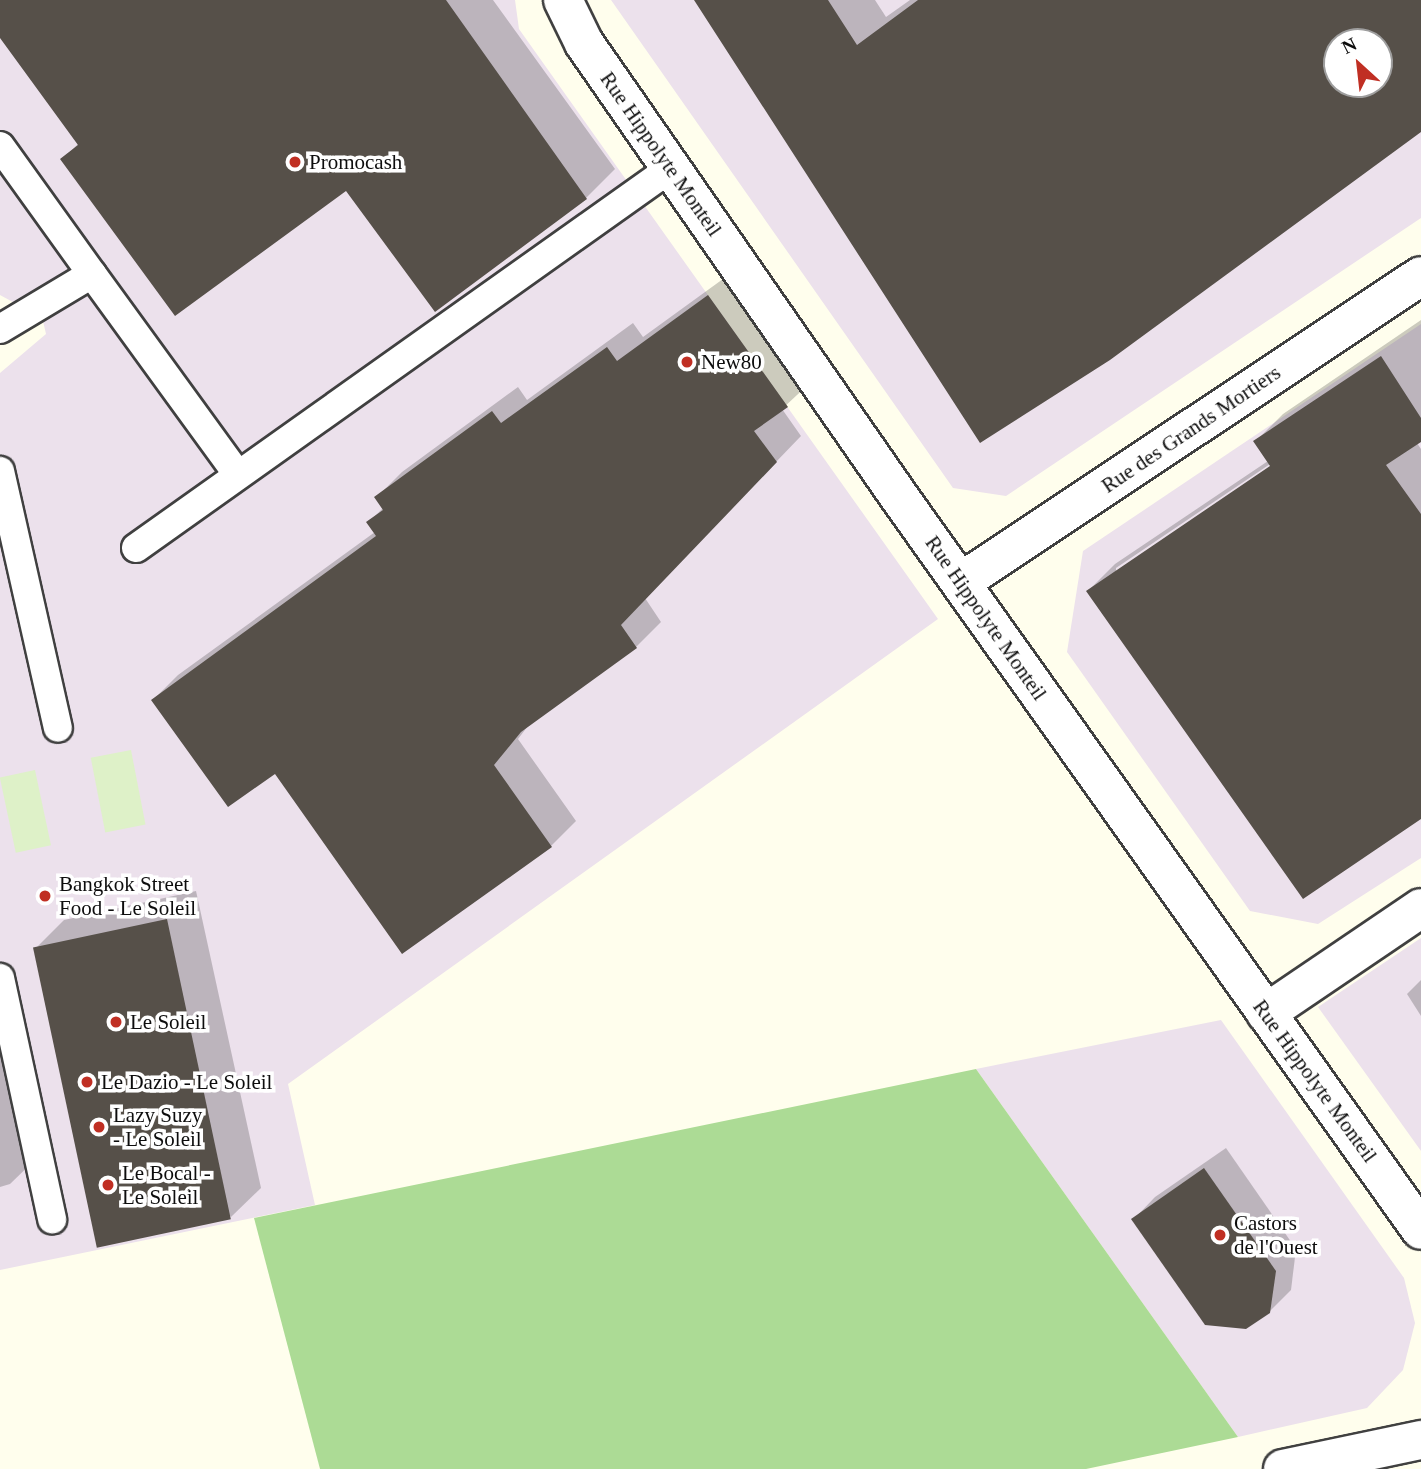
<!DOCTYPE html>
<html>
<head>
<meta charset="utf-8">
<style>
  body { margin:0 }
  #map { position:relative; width:1421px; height:1469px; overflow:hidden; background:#fffeed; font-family:"Times New Roman",serif }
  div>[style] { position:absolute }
  .industrial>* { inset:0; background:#ece1ec }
  .forest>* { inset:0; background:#acdb95 }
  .pitch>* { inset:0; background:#def1c8; transform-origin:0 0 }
  .shadow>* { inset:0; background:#0003 }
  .building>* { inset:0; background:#565049; transform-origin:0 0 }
  .roads { filter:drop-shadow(2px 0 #404040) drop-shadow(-2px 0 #404040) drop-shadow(0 2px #404040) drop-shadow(0 -2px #404040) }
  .service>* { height:28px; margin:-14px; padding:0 14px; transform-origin:14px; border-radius:14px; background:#fff }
  .minor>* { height:38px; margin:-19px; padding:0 19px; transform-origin:19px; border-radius:19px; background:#fff }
  .tertiary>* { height:38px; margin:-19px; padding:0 19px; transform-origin:19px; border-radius:19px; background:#fff }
  .dots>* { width:19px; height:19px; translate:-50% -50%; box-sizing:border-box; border:4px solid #fff; border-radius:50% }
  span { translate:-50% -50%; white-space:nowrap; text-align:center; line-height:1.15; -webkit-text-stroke:7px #fff; paint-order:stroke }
  .street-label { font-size:21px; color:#0d0d0d }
  .poi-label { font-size:21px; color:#0d0d0d }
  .left { translate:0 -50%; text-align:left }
  .north { position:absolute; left:1323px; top:28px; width:70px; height:70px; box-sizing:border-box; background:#fff; border:2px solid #9e9e9e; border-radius:50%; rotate:333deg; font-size:19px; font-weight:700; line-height:28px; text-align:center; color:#0d0d0d }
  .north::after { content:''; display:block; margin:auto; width:24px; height:32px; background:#c02f23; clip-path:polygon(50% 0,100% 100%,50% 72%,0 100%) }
</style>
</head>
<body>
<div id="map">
  <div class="industrial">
    <i style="clip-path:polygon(0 0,515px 0,519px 29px,938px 619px,288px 1084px,315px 1205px,0 1270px,0 373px,46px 334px,43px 321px,33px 313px,0 295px)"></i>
    <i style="clip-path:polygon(evenodd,611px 0,1421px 0,1421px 218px,1006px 496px,953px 488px,611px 0,1337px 42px,1379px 42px,1379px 84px,1337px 84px,1337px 42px)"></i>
    <i style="clip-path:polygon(1421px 324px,1421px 858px,1318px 924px,1250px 911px,1067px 652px,1083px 551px)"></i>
    <i style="clip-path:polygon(1421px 938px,1421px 1151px,1318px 1007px)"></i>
    <i style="clip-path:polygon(1221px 1020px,1404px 1278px,1415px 1323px,1403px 1370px,1367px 1408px,1238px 1437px,976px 1069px)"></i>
  </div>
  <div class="forest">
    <i style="clip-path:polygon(976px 1069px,1238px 1437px,1086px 1469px,320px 1469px,254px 1218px)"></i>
  </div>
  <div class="pitch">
    <i style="left:131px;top:750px;width:76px;height:41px;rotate:79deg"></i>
    <i style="left:35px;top:770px;width:77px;height:36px;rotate:78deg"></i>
  </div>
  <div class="shadow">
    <i style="clip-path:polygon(0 0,493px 0,615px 169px,586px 198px,347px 188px,63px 159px,79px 143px,0 35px)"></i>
    <i style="clip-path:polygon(evenodd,697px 0,875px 0,886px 17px,910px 0,1421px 0,1421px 130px,1109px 358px,697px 0,1337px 42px,1379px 42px,1379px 84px,1337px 84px,1337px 42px)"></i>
    <i style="clip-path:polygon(734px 271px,812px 381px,782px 409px,801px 436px,645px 598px,661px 622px,636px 647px,531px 722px,518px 739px,576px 821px,551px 846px,276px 772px,153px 700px,178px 675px,375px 532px,369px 522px,384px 507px,377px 497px,402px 472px,518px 387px,527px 400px,633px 323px,643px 337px)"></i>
    <i style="clip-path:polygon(evenodd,1421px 320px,1421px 440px,1417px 443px,1421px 449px,1421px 817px,1088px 591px,1115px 564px,1268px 461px,1256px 441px,1283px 414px,1421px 320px,1276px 460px,1278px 463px,1116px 572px,1116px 568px,1276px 460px)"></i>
    <i style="clip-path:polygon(196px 891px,261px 1188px,231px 1217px,35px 949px,64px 920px)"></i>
    <i style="clip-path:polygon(1421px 980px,1421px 1016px,1407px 994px)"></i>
    <i style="clip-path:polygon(0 992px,39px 1156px,10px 1184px,0 1187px)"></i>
    <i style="clip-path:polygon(1226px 1148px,1296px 1249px,1291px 1290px,1269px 1312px,1134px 1219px,1155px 1197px)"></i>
  </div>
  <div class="building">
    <i style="clip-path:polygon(0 0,446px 0,587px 199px,435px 312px,346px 191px,175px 316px,60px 159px,78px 145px,0 38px)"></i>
    <i style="clip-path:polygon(evenodd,694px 0,828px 0,857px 45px,918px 0,1421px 0,1421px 132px,1110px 360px,980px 443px,694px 0,1337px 42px,1379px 42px,1379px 84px,1337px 84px,1337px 42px)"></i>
    <i style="clip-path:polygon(708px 295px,788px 407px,754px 431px,777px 462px,621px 625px,637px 648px,521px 732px,494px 765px,552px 847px,402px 954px,275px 774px,228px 807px,151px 700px,376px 536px,366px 522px,383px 510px,374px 497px,492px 411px,501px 423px,607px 347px,617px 361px)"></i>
    <i style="clip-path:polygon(1381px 356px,1421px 418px,1421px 442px,1386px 465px,1421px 514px,1421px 819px,1303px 899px,1086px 591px,1270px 466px,1253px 441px)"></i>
    <i style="left:167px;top:919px;width:307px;height:137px;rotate:78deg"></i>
    <i style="clip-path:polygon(1204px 1168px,1276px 1271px,1270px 1313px,1246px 1329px,1205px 1325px,1131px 1219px)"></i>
  </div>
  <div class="roads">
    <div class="service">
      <i style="left:0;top:146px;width:158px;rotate:54.3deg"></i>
      <i style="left:0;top:329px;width:107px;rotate:-30.9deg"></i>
      <i style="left:92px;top:274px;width:248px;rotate:54deg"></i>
      <i style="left:0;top:471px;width:263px;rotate:77.3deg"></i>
      <i style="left:136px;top:548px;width:656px;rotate:-35.39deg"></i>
      <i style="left:0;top:978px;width:247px;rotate:77.8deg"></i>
    </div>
    <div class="minor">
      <i style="left:961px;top:582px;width:552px;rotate:-33.63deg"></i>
      <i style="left:1266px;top:1013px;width:187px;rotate:-34.1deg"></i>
    </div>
    <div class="tertiary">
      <i style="left:563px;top:0;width:48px;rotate:64deg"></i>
      <i style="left:584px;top:43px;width:554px;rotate:55.22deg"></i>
      <i style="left:900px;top:498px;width:898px;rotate:54.56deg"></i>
      <i style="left:1283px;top:1469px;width:141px;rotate:-11.9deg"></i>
    </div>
  </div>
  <div class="dots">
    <i style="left:295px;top:162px;background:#c02f23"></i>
    <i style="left:687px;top:362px;background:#c02f23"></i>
    <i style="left:45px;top:896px;background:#c02f23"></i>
    <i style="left:116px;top:1022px;background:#c02f23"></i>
    <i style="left:87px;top:1082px;background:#c02f23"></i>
    <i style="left:99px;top:1127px;background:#c02f23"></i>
    <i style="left:108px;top:1185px;background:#c02f23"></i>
    <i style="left:1220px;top:1235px;background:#c02f23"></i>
  </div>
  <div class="street-label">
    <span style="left:661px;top:154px;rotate:55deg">Rue Hippolyte Monteil</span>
    <span style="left:1191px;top:429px;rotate:-34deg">Rue des Grands Mortiers</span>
    <span style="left:986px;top:618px;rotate:55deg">Rue Hippolyte Monteil</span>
    <span style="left:1315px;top:1081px;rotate:54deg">Rue Hippolyte Monteil</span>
  </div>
  <div class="poi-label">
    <span class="left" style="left:309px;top:162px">Promocash</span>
    <span class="left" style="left:701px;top:362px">New80</span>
    <span class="left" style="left:59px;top:896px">Bangkok Street<br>Food - Le Soleil</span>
    <span class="left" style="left:130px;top:1022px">Le Soleil</span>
    <span class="left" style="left:101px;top:1082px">Le Dazio - Le Soleil</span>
    <span class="left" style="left:113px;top:1127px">Lazy Suzy<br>- Le Soleil</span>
    <span class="left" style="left:122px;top:1185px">Le Bocal -<br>Le Soleil</span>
    <span class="left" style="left:1234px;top:1235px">Castors<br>de l'Ouest</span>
  </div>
  <div class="north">N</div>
</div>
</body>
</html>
